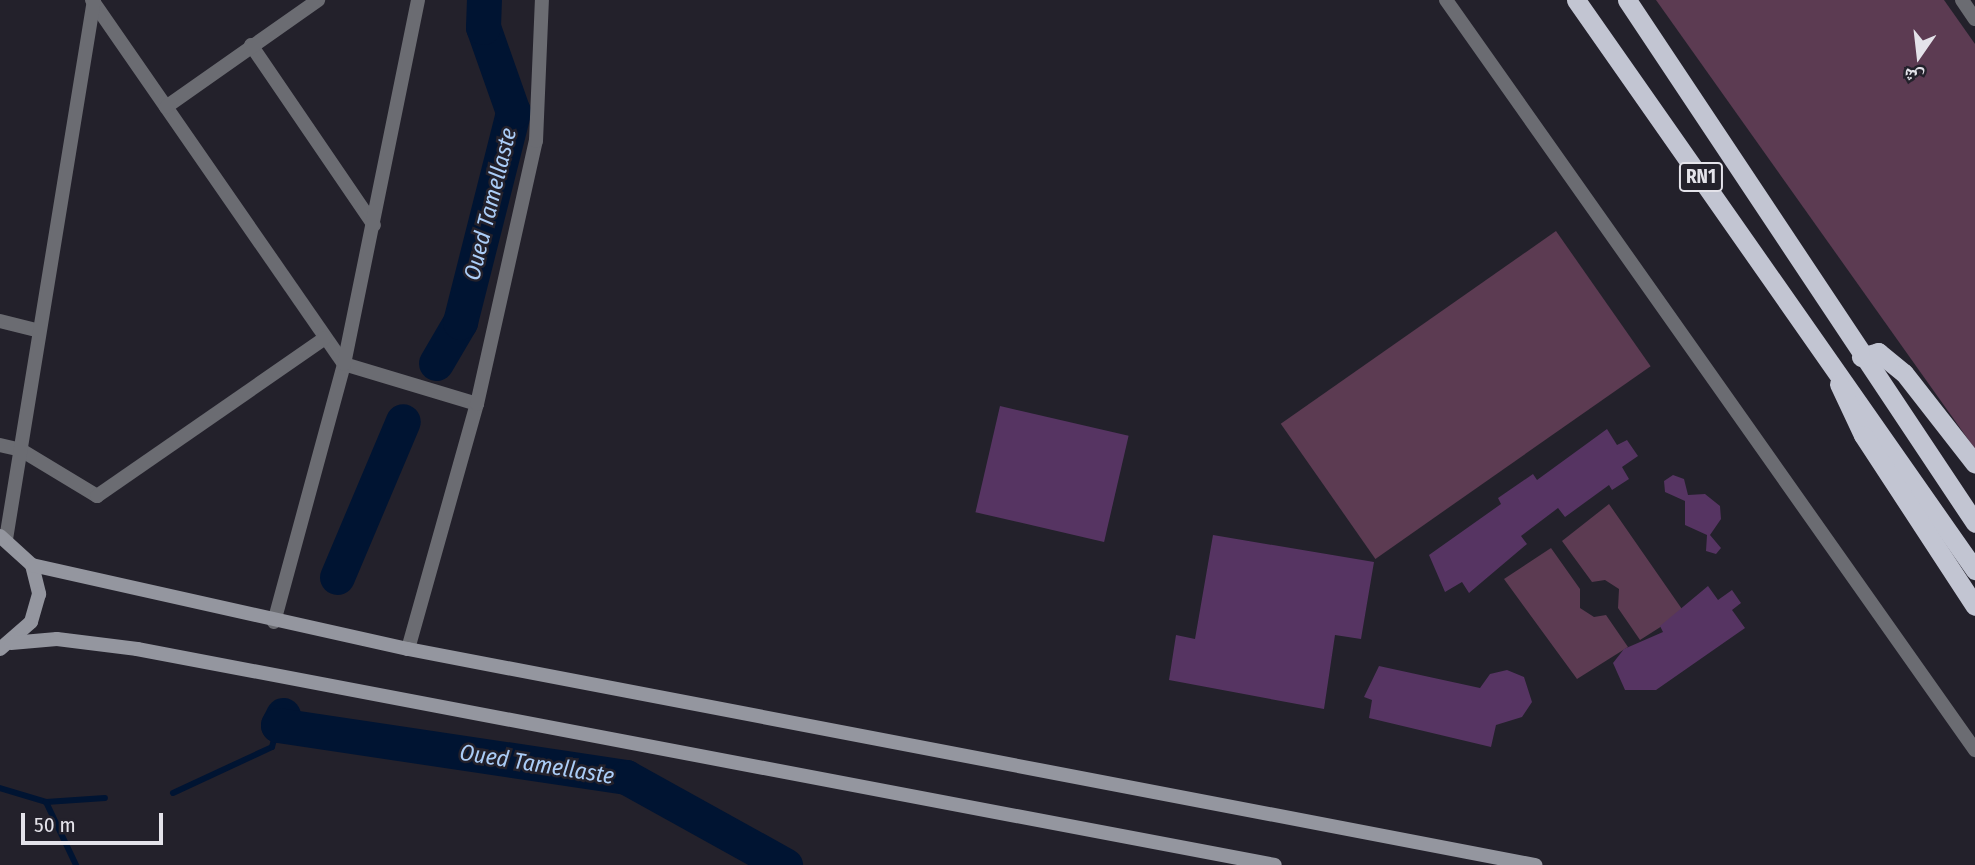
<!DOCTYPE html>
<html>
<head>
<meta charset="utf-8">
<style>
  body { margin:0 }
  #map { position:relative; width:1975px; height:865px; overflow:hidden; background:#23212b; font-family:"Fira Sans Condensed","Noto Naskh Arabic",sans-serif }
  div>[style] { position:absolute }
  .green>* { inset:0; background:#5c3b52; transform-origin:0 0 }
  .stream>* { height:6px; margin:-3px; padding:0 3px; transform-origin:3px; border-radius:3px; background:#001432 }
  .river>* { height:35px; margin:-17.5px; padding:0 17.5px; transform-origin:17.5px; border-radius:17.5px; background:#001432 }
  .building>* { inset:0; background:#563462; transform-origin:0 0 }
  .minor>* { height:14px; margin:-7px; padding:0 7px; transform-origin:7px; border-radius:7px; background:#6b6c72 }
  .secondary>* { height:14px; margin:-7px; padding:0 7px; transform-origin:7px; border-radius:7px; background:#94969f }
  .trunk>* { height:19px; margin:-9.5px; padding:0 9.5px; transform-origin:9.5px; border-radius:9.5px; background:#c2c5d2 }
  span { translate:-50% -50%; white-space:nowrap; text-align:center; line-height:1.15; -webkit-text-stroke:5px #23212b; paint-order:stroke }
  .shield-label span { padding:2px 5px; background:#23212b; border:2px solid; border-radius:5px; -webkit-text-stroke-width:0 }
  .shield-label { font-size:19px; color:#e4e3ea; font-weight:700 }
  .water-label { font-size:23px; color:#abcdf7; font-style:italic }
  .north { position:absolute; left:1884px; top:21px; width:70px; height:70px; -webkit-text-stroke:5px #23212b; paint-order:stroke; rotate:194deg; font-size:19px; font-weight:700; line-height:28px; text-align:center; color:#e4e3ea }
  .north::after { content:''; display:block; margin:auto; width:24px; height:32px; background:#e4e3ea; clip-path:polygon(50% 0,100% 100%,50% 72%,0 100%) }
  .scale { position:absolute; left:21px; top:813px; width:142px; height:32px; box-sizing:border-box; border:4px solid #e4e3ea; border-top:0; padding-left:9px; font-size:21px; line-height:24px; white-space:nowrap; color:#e4e3ea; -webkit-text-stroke:5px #23212b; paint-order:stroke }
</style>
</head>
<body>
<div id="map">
  <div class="green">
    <i style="clip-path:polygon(1656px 0,1944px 0,1975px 44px,1975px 449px)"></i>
    <i style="left:1556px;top:231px;width:165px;height:336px;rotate:55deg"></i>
    <i style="clip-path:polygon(1609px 504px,1684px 612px,1640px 640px,1618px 608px,1619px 589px,1605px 580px,1592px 582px,1562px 541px)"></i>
    <i style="clip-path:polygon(1551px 548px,1580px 589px,1580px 608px,1594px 617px,1606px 615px,1628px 647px,1577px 679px,1504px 579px)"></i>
  </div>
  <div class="stream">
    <i style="left:0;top:788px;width:48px;rotate:16.9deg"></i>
    <i style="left:46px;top:802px;width:59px;rotate:-3.9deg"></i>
    <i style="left:173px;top:793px;width:109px;rotate:-24.9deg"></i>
    <i style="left:272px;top:747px;width:23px;rotate:-75deg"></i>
    <i style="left:46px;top:802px;width:70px;rotate:64.5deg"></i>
  </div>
  <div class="river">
    <i style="left:436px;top:363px;width:48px;rotate:-59.7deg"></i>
    <i style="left:460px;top:322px;width:217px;rotate:-75.8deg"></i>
    <i style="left:513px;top:112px;width:90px;rotate:-109.4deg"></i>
    <i style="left:483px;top:27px;width:27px;rotate:-88deg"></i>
    <i style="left:337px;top:577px;width:169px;rotate:-67.1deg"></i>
    <i style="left:283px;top:715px;width:11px;rotate:117deg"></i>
    <i style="left:278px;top:725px;width:352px;rotate:8.5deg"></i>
    <i style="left:626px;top:777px;width:182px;rotate:29deg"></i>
  </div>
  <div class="building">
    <i style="left:1000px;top:406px;width:132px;height:109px;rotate:13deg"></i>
    <i style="clip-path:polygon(1607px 429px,1617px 445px,1627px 440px,1638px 456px,1622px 467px,1629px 479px,1612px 490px,1609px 485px,1565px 517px,1558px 508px,1521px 536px,1527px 544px,1469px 593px,1462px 582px,1445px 592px,1429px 555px,1501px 504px,1498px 498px,1533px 474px,1537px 480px)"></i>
    <i style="clip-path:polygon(1673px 475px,1684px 479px,1688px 495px,1705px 494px,1720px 506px,1721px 519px,1710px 535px,1721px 548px,1716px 554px,1706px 551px,1707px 535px,1685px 525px,1685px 501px,1665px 492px,1664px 481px)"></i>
    <i style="clip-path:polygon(1213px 535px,1374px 562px,1361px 639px,1335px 635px,1324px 709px,1169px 680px,1176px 635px,1195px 639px)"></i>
    <i style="clip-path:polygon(1708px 586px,1718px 600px,1732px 590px,1741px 603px,1732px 610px,1745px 628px,1656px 690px,1625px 690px,1613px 663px,1624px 649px,1663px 632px,1660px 626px)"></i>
    <i style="clip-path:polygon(1379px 666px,1480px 688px,1490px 674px,1507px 670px,1524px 677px,1532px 702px,1522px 717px,1496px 725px,1491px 747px,1369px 718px,1372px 700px,1364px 697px)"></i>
  </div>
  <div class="minor">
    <i style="left:92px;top:0;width:443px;rotate:55.3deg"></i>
    <i style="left:344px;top:364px;width:139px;rotate:16.7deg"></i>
    <i style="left:1446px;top:0;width:918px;rotate:54.8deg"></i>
    <i style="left:1962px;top:0;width:23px;rotate:56deg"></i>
    <i style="left:251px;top:45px;width:218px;rotate:55.7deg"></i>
    <i style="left:166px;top:107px;width:186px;rotate:-35.1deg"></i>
    <i style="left:0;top:321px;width:36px;rotate:14deg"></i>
    <i style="left:0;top:445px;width:22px;rotate:13deg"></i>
    <i style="left:21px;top:450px;width:89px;rotate:31.2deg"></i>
    <i style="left:97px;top:496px;width:277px;rotate:-34.7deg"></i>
    <i style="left:6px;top:539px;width:546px;rotate:-80.73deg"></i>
    <i style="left:274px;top:622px;width:267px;rotate:-74.8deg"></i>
    <i style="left:344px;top:364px;width:371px;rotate:-78.5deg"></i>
    <i style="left:408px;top:649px;width:255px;rotate:-74.3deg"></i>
    <i style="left:477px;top:404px;width:270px;rotate:-77.4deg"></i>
    <i style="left:536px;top:141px;width:141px;rotate:-87.6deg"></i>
  </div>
  <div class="secondary">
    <i style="left:0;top:536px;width:43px;rotate:42.2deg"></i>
    <i style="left:32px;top:565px;width:30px;rotate:76deg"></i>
    <i style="left:39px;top:594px;width:29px;rotate:106deg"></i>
    <i style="left:31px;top:622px;width:41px;rotate:138.9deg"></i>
    <i style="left:32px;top:565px;width:385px;rotate:12.6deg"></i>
    <i style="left:408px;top:649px;width:1148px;rotate:10.85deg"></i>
    <i style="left:11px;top:643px;width:46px;rotate:-5deg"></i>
    <i style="left:57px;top:639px;width:81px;rotate:7.1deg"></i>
    <i style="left:137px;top:649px;width:1158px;rotate:10.75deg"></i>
  </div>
  <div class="trunk">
    <i style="left:1576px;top:0;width:696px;rotate:55.01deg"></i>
    <i style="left:1627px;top:0;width:628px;rotate:56.36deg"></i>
    <i style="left:1861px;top:357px;width:18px;rotate:-16deg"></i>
    <i style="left:1878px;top:352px;width:33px;rotate:39deg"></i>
    <i style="left:1904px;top:373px;width:115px;rotate:52deg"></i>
    <i style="left:1839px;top:384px;width:56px;rotate:64.8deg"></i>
    <i style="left:1863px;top:435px;width:204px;rotate:56.8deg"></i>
  </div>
  <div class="shield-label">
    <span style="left:1701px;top:177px">RN1</span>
  </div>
  <div class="water-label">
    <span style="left:490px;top:204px;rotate:-76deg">Oued Tamellaste</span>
    <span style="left:537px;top:764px;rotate:9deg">Oued Tamellaste</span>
  </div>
  <div class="north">ش</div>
  <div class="scale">50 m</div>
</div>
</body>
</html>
